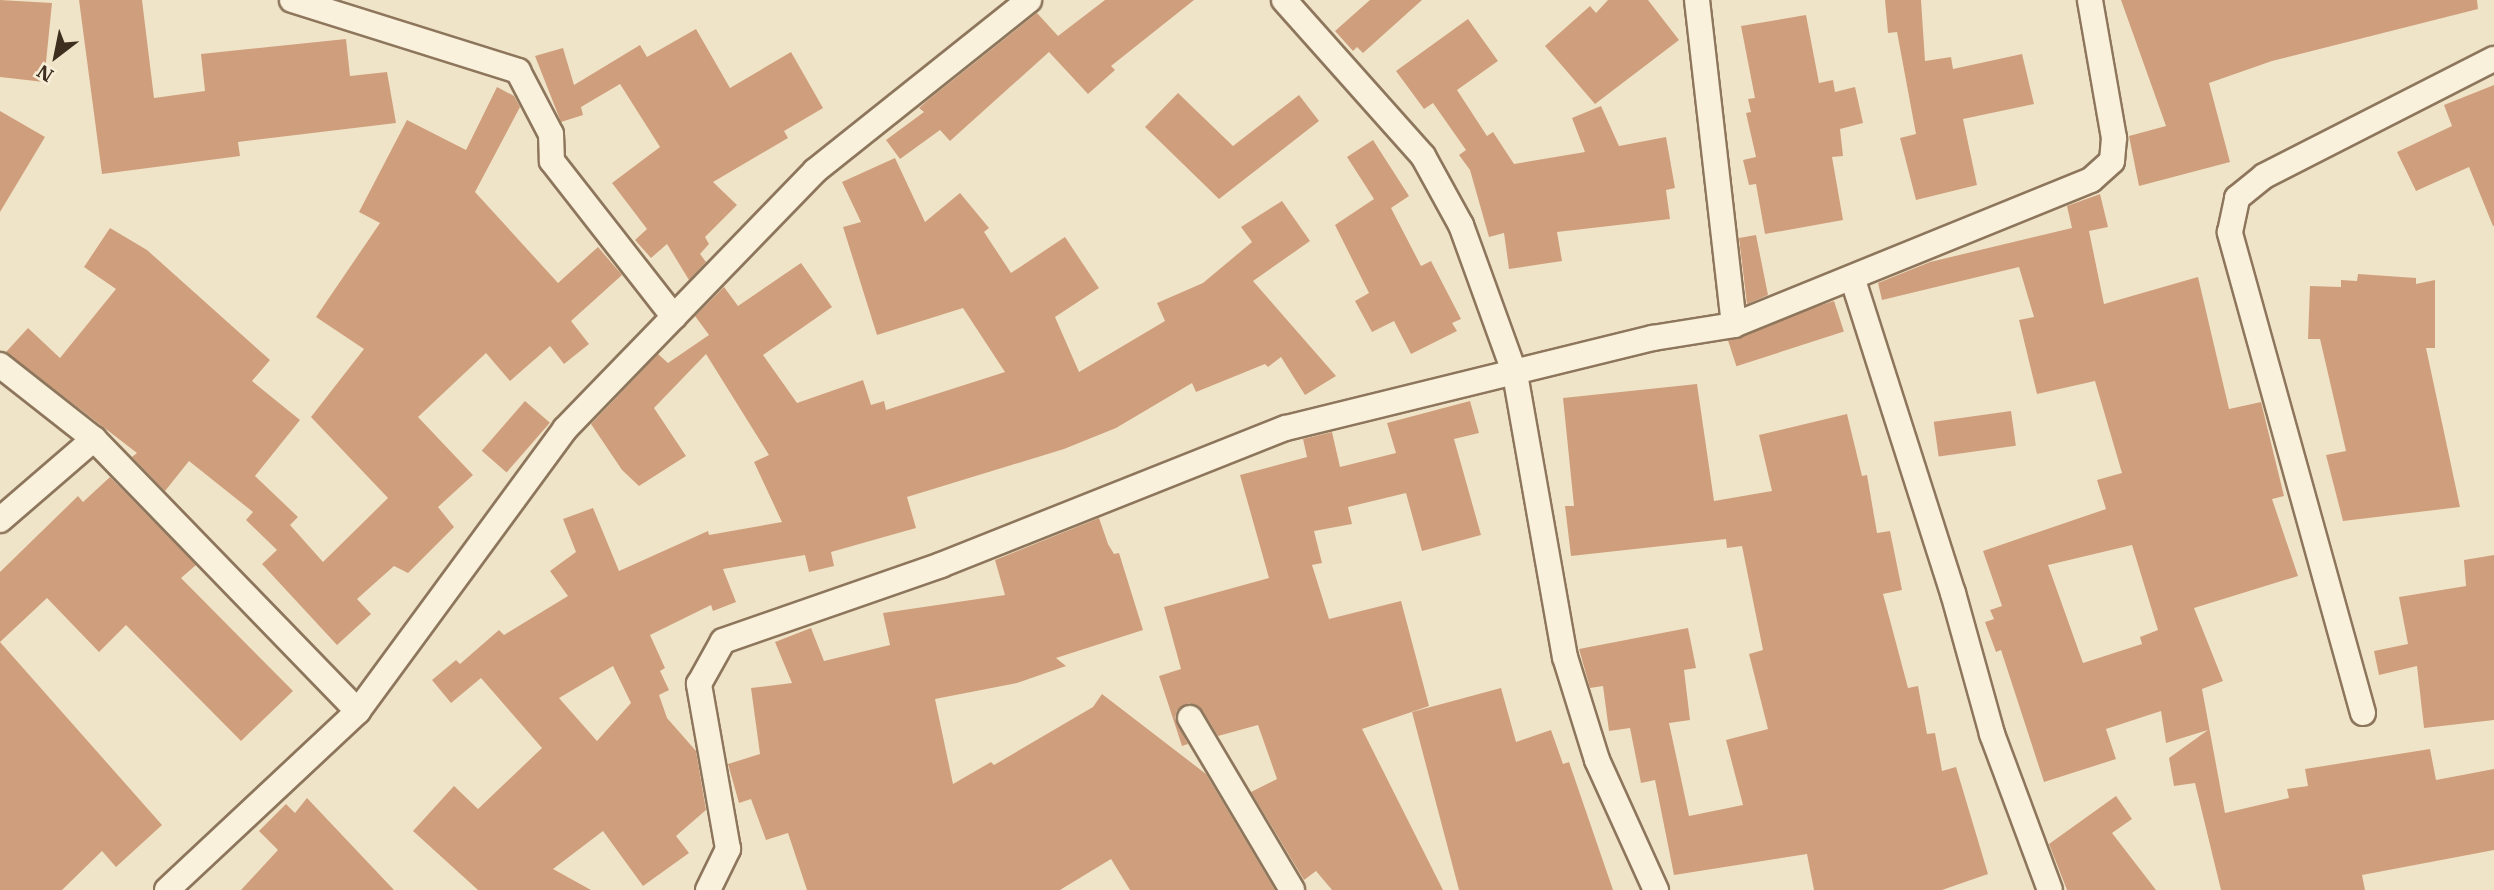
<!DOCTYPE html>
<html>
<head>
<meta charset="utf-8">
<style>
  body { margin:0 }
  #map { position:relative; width:2494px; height:890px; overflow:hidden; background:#f0e4c8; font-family:"IBM Plex Serif",serif }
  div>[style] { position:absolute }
  .building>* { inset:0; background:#cf9f7d; transform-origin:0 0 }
  .roads { filter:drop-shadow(2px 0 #8d765c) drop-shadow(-2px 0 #8d765c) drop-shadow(0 2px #8d765c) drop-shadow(0 -2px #8d765c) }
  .street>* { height:24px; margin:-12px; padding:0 12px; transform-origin:12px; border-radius:12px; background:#faf1dc }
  span { translate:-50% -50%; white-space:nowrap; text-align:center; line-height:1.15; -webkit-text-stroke:5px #f7eed8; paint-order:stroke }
  .north { position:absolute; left:21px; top:21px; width:70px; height:70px; -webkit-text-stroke:5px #f7eed8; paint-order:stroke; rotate:212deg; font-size:19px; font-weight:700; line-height:28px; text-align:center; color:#3d2e20 }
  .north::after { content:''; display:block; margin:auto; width:24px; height:32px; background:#3d2e20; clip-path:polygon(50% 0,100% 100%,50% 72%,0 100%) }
</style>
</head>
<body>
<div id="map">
  <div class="building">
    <i style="clip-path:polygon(0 0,52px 3px,44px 82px,0 77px)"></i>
    <i style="clip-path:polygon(79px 0,142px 0,154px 98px,205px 91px,201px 54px,346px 39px,350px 76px,387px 72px,396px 123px,238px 142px,240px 156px,102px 174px)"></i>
    <i style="clip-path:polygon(1105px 0,1194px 0,1111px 66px,1115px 70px,1088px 94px,1049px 52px,950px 141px,940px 130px,900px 159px,886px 140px,924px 112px,919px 108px,928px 100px,1037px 13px,1058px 36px)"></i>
    <i style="clip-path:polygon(1370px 0,1422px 0,1363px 53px,1357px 47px,1353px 51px,1335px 31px)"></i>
    <i style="clip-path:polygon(1608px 0,1648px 0,1679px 40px,1595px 104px,1545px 46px,1590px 6px,1596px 13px)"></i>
    <i style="clip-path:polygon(1885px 0,1921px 0,1925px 61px,1951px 57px,1953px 69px,2022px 54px,2034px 104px,1963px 119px,1977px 185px,1916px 200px,1900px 138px,1916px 134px,1897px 32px,1888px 33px)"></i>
    <i style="clip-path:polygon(2121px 0,2477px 0,2478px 9px,2272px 61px,2209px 83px,2230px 162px,2139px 186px,2129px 136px,2166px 126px)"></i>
    <i style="clip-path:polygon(1806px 15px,1819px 83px,1833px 80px,1835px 92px,1855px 87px,1863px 123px,1840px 129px,1843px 156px,1832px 157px,1843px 220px,1765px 234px,1756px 184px,1749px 185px,1743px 160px,1756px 157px,1746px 113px,1751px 112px,1748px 99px,1755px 98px,1741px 26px)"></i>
    <i style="clip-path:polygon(1468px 19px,1498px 61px,1457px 90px,1487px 136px,1493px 132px,1514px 164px,1585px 152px,1572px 118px,1601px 106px,1619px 146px,1666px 137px,1675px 188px,1666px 190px,1670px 219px,1557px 232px,1562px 261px,1509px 269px,1504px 233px,1489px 237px,1470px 170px,1459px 155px,1466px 150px,1433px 103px,1424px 109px,1396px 71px)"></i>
    <i style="clip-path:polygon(696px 29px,730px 88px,791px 52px,823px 108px,784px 131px,788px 138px,713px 182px,737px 205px,705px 237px,709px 244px,700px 254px,706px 262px,689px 280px,667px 244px,651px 258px,635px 240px,647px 229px,612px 183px,660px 147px,620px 84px,581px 107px,583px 115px,561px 122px,535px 56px,563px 48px,574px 85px,640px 45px,647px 57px)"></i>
    <i style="clip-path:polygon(2494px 85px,2494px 226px,2493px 226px,2469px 167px,2416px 191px,2397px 152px,2452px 126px,2444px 105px)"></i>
    <i style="clip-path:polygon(497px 87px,514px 96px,520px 107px,475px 192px,558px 283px,598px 247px,622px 275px,571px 321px,589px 344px,564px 364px,550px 346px,510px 381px,486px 353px,418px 417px,473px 475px,438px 507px,454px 527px,408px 573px,394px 566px,357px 599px,371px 614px,337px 645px,262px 564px,277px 550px,246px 520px,253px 512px,189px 461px,165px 491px,132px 457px,137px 453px,6px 352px,28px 328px,60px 358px,116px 289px,84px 267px,110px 228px,147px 250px,270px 360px,252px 381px,300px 420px,255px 476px,298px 517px,290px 525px,323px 562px,388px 498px,311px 417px,364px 349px,316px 317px,380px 223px,359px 212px,407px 120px,466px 150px)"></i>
    <i style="clip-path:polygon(1178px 93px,1233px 146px,1299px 95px,1319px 121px,1219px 199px,1145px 127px)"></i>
    <i style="clip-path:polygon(0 111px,45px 137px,0 212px)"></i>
    <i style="clip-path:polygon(1373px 140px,1409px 196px,1391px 208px,1421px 266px,1431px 261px,1461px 319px,1452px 323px,1457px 331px,1411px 354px,1394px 321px,1372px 332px,1355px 301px,1369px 293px,1335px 225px,1374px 199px,1347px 157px)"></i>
    <i style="clip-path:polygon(evenodd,895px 158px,925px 222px,960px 193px,989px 228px,984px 232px,1011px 273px,1065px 237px,1099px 288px,1055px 317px,1079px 372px,1165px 321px,1157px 303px,1203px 283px,1252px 242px,1241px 227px,1282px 201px,1310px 241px,1253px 281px,1336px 376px,1305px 395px,1281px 357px,1268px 367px,1265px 364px,1196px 392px,1192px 383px,1116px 428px,1064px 449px,907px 497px,916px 528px,831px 552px,834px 566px,809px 572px,805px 555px,723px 569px,736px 602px,713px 611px,711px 605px,650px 635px,665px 668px,660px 671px,669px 690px,659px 695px,667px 718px,696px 751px,706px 810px,676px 836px,689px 853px,643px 886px,603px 831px,553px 869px,591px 890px,478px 890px,413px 831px,454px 786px,478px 809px,542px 748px,481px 678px,451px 703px,432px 680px,456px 660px,460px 664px,499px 630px,504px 635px,568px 596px,550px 571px,576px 552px,563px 519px,593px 508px,619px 571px,708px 531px,709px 535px,782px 522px,754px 462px,769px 455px,706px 354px,654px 408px,686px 456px,639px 486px,622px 470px,591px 424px,658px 354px,668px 363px,709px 335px,695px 316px,724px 287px,738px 306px,801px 263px,832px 307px,763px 355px,797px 403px,863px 380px,871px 405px,884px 401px,886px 410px,1005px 372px,963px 308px,877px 335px,843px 227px,861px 222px,842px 182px,895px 158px,613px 666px,631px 703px,597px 741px,559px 698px,613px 666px)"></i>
    <i style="clip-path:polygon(evenodd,2100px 194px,2108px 227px,2089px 231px,2104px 304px,2198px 277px,2229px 409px,2261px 402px,2284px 496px,2272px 499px,2298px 576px,2194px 608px,2223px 681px,2202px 689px,2225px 813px,2289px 798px,2287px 789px,2308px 786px,2305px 769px,2430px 749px,2436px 780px,2494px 769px,2494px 850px,2362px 875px,2365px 890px,2221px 890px,2195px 783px,2174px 786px,2169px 758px,2208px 730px,2166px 743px,2161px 711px,2106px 729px,2116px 759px,2044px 782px,2001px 650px,1996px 652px,1985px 622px,1994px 619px,1990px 610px,2002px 606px,1983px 551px,2106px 509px,2097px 480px,2122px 473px,2095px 381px,2037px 394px,2019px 320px,2034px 317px,2019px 267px,1882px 300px,1878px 283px,1930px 262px,2072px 228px,2067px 206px,2100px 194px,2132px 545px,2158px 630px,2140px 637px,2142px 644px,2083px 663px,2048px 565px,2132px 545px)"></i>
    <i style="clip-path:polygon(1756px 235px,1768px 295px,1747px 304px,1739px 238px)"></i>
    <i style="clip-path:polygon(2358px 274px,2416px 278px,2416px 284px,2435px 280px,2435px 348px,2426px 348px,2460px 507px,2343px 521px,2326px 455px,2346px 451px,2320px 339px,2308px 339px,2310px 286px,2341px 287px,2341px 280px,2357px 281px)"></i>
    <i style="left:1834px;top:301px;width:32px;height:113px;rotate:72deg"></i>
    <i style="clip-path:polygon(1697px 384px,1714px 501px,1772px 491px,1759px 435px,1847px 414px,1862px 476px,1867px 475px,1877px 533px,1890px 531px,1902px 590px,1883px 594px,1908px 688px,1918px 686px,1927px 734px,1935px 733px,1942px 771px,1956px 767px,1988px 874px,1942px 890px,1814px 890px,1807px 854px,1674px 875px,1655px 780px,1641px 783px,1630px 728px,1609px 731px,1603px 686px,1590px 688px,1579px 649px,1688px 628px,1696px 668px,1684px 670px,1690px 720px,1669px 723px,1689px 816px,1743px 805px,1726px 740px,1768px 729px,1749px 654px,1763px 650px,1742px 546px,1727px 548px,1726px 539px,1571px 556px,1565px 506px,1574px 506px,1563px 398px)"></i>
    <i style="left:525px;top:401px;width:33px;height:66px;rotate:41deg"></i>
    <i style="clip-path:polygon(1470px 401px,1479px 433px,1454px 439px,1481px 535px,1422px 551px,1406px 493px,1348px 507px,1352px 524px,1314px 531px,1322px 563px,1312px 565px,1329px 619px,1401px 601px,1429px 706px,1362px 729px,1443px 890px,1332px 890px,1316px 871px,1304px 880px,1251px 792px,1277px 779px,1258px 725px,1218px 736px,1202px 710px,1189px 703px,1177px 710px,1175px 718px,1188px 744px,1182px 746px,1159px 676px,1181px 669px,1164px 607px,1269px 578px,1240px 475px,1307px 457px,1303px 439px,1332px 432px,1340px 467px,1396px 453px,1387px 423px)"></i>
    <i style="left:2011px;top:411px;width:35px;height:78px;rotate:82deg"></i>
    <i style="clip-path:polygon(110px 477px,196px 565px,181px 578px,293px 691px,241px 741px,126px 625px,99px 652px,47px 598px,0 642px,0 572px,78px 496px,83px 502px)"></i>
    <i style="clip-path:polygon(1099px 518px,1108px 544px,1114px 554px,1119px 553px,1143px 630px,1056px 658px,1066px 666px,1017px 683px,935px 699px,953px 784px,991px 762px,994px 765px,1093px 707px,1102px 694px,1206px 774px,1275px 890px,1130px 890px,1111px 859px,1060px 890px,807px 890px,788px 833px,766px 840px,751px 799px,739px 803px,728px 764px,760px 754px,751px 688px,792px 683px,775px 642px,811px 628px,824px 661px,890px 645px,883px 613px,1005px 595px,995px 560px)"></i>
    <i style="clip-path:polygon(2494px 555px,2494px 720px,2424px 728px,2417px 666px,2379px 675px,2374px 651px,2408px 644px,2399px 597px,2466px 586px,2464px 560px)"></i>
    <i style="clip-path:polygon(0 642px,162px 825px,116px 867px,102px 851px,62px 890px,0 890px)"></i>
    <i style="clip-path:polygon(1501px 688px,1516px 742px,1551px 730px,1563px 764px,1569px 762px,1613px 890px,1459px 890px,1412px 712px)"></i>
    <i style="clip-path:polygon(2116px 796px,2132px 819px,2112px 833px,2156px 890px,2067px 890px,2049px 844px)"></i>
    <i style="clip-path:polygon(307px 798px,394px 890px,241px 890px,278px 850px,259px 831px,286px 804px,295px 813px)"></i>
  </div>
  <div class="roads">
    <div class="street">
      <i style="left:292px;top:0;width:237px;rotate:17.4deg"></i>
      <i style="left:518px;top:71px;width:71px;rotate:62.4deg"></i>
      <i style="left:551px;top:134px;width:27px;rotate:88deg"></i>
      <i style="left:552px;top:161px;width:198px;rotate:52deg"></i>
      <i style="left:1284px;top:0;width:209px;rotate:48.3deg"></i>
      <i style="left:1423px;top:156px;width:79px;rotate:61.2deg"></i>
      <i style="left:1461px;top:225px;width:158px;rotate:70.1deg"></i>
      <i style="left:1515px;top:374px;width:287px;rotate:80deg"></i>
      <i style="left:1565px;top:657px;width:108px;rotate:72.7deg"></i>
      <i style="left:1597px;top:760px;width:143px;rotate:65.6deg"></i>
      <i style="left:1697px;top:0;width:327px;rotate:83.5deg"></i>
      <i style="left:1853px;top:280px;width:329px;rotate:72.3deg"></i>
      <i style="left:1953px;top:593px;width:146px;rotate:74.5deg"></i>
      <i style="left:1992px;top:734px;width:166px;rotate:69.6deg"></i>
      <i style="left:0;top:365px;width:120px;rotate:38.2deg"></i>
      <i style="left:94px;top:439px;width:379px;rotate:45.9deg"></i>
      <i style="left:0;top:520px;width:124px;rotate:-40.8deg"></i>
      <i style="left:2363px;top:713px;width:499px;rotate:-105.5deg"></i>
      <i style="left:2230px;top:232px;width:35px;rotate:-78deg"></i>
      <i style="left:2237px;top:198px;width:35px;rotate:-39deg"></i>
      <i style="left:2264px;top:176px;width:258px;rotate:-27deg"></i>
      <i style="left:1190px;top:718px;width:200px;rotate:59.3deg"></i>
      <i style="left:167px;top:890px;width:262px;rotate:-43.1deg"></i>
      <i style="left:358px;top:711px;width:350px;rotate:-53.7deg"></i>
      <i style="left:565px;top:429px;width:359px;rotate:-45.9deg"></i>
      <i style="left:815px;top:171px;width:274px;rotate:-38.6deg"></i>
      <i style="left:708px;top:890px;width:46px;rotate:-64deg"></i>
      <i style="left:728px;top:849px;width:168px;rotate:-100deg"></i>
      <i style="left:699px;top:684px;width:49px;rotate:-60.8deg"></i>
      <i style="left:723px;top:641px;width:231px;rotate:-19.2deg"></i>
      <i style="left:941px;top:565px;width:371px;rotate:-21.7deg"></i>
      <i style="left:1286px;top:428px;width:378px;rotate:-13.8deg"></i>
      <i style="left:1653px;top:338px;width:82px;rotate:-9.1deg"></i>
      <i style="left:1734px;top:325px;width:385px;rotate:-22.1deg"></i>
      <i style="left:2091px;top:180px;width:28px;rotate:-42deg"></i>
      <i style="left:2112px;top:161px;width:23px;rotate:-85deg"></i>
      <i style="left:2114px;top:138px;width:140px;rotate:-99.9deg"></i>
    </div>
  </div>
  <div class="north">N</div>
</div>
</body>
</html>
